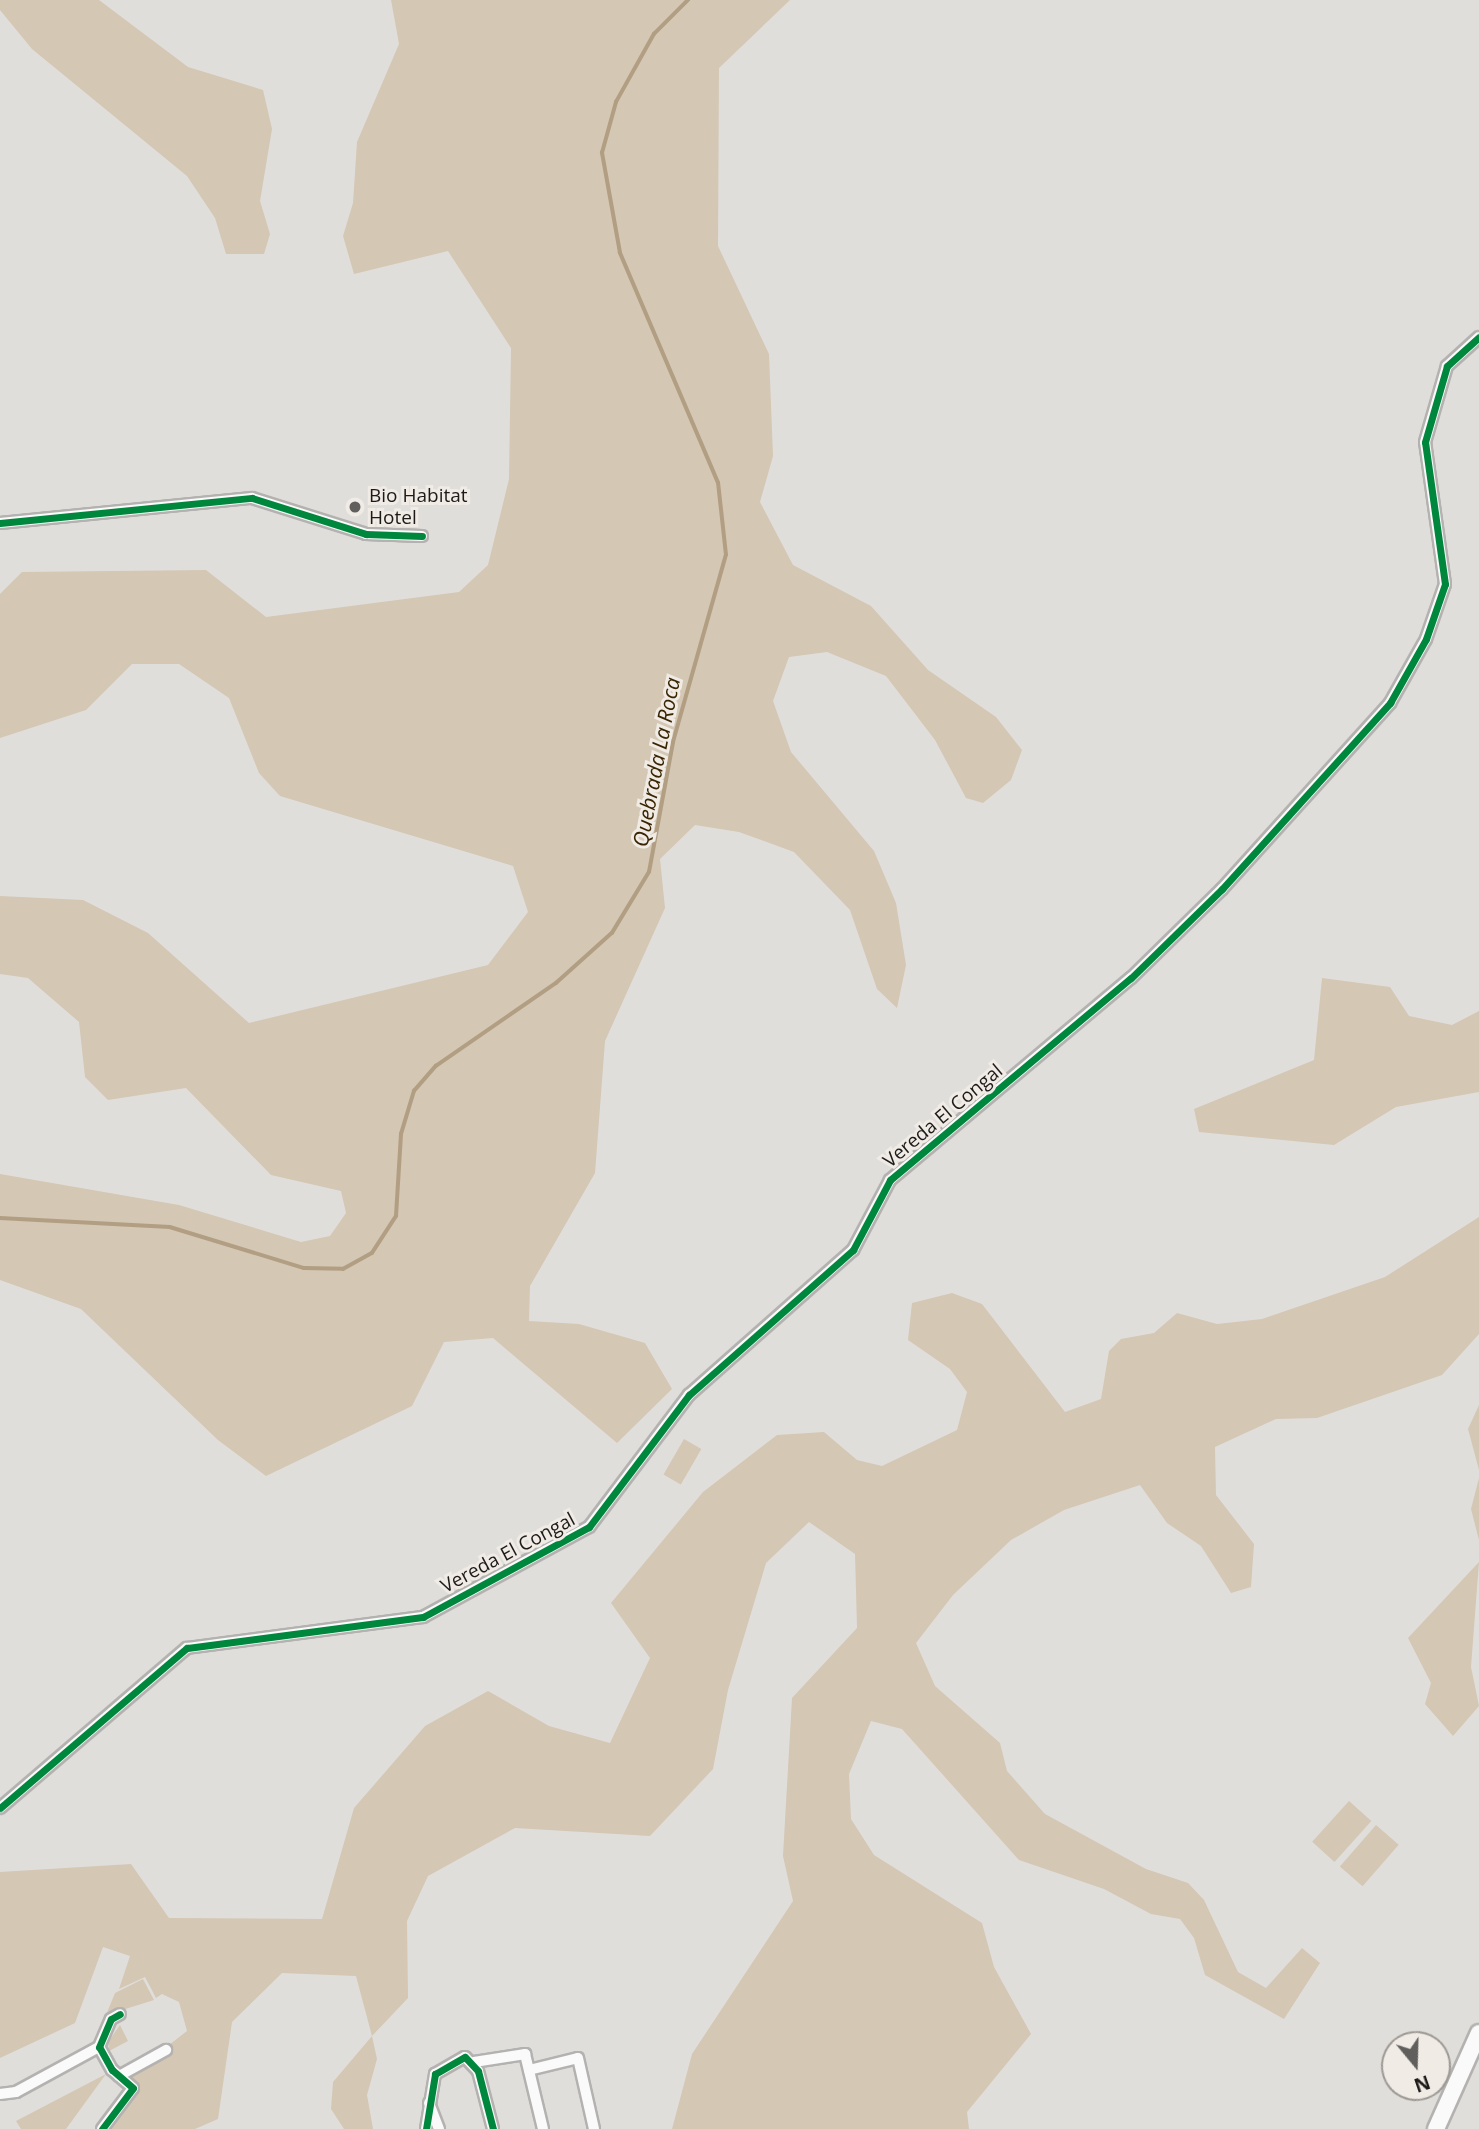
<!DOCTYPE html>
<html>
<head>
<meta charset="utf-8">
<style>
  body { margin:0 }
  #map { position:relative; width:1479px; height:2129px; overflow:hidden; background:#e0dedb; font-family:"Open Sans",sans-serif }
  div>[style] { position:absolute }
  .green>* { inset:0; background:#d4c7b4; transform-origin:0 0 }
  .stream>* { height:3.5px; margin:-1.75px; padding:0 1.75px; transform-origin:1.75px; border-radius:1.75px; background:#b29e82 }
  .roads { filter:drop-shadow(2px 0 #b4b2b0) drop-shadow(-2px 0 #b4b2b0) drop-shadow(0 2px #b4b2b0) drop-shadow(0 -2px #b4b2b0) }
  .street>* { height:10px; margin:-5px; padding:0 5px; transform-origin:5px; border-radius:5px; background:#fafafa }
  .secondary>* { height:16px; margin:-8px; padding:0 8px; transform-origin:8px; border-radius:8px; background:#fafafa }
  .cycleway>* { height:7px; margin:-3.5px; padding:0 3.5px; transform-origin:3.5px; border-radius:3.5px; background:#00873e }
  .dots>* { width:19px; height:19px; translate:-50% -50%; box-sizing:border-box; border:4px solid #f0ebe5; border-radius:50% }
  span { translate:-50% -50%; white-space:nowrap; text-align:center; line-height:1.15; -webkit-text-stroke:6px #f0ebe5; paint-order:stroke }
  .poi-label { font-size:19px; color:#1d1b19 }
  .left { translate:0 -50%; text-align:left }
  .street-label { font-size:19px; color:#1d1b19 }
  .water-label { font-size:21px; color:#392502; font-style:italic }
  .north { position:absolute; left:1381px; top:2031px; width:70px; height:70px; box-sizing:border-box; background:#f0ebe5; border:2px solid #9c9893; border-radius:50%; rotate:161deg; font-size:19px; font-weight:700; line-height:28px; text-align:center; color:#1d1b19 }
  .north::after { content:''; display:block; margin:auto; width:24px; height:32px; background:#615f5d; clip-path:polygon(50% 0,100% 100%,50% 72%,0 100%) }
</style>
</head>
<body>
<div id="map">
  <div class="green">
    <i style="clip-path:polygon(0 0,99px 0,188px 67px,263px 90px,272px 129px,260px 201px,270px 234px,264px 254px,226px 254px,215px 218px,187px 176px,32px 49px,0 10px)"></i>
    <i style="clip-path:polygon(391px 0,790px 0,719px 68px,718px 246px,769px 354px,773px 456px,760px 502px,793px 565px,871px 606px,928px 670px,996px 717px,1022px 750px,1011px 780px,983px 803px,966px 798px,935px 740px,886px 676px,827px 652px,789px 657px,773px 701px,791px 752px,874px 851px,896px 903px,906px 965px,897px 1008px,877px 989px,850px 910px,794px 852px,739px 832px,695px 825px,660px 859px,665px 908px,605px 1041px,595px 1173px,530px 1286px,529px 1321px,579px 1324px,645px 1343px,672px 1389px,617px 1443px,493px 1338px,444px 1342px,412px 1406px,266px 1476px,218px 1440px,81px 1309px,0 1280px,0 1174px,179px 1205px,301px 1242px,330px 1236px,346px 1213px,341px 1191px,271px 1175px,186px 1088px,108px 1100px,85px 1077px,79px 1022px,28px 978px,0 974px,0 896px,83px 900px,148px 933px,249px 1023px,488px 965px,528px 912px,513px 866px,280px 796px,259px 773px,229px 698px,179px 664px,132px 664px,86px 710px,0 738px,0 594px,22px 572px,206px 570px,266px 617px,459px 592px,488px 565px,509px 479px,511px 348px,448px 251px,354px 274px,343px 236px,353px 203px,357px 142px,399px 44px)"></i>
    <i style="clip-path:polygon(1322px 978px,1390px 987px,1409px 1016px,1452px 1025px,1479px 1011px,1479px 1092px,1396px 1107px,1334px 1145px,1199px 1132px,1194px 1109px,1314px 1060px)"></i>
    <i style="clip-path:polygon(1479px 1217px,1479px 1334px,1442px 1375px,1317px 1418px,1276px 1419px,1215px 1447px,1216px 1495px,1254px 1544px,1251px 1587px,1231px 1593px,1201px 1546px,1167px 1523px,1140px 1485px,1064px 1510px,1011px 1540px,953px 1595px,916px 1643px,935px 1686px,1000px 1743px,1007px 1771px,1045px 1814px,1146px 1869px,1188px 1883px,1204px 1900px,1238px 1972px,1266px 1988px,1302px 1948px,1320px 1963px,1284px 2019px,1205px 1975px,1194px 1938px,1180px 1919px,1151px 1914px,1104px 1889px,1019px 1860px,902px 1729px,871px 1721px,849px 1774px,851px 1819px,874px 1855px,982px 1923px,994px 1967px,1031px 2034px,967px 2112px,969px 2129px,672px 2129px,692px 2054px,793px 1901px,783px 1856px,792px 1698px,857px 1628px,855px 1554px,809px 1522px,766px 1563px,728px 1690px,713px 1769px,650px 1836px,515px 1828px,428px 1876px,407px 1921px,408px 1998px,372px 2036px,377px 2059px,367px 2095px,373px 2129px,344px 2129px,331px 2109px,333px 2082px,372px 2036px,356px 1976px,282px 1973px,232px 2022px,218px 2119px,195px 2129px,108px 2129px,138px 2087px,129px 2076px,187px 2031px,179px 2002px,162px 1994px,156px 1998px,145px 1977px,119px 1989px,130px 1956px,103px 1947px,75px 2023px,0 2058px,0 1872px,131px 1864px,169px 1918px,322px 1919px,354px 1808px,425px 1726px,488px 1691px,549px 1726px,610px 1743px,650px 1658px,611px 1603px,703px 1492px,777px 1435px,824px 1432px,857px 1460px,882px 1466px,957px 1430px,967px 1392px,950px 1369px,908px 1340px,912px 1303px,952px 1293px,982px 1304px,1065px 1412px,1101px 1399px,1109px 1351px,1121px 1339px,1154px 1333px,1177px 1313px,1217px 1324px,1262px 1319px,1385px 1277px)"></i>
    <i style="clip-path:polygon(1479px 1405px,1479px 1470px,1468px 1429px)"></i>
    <i style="left:684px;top:1439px;width:20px;height:41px;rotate:30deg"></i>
    <i style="clip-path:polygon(1479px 1478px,1479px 1540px,1471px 1509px)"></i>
    <i style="clip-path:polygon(1479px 1562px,1471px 1667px,1479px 1706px,1453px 1736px,1425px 1704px,1431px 1683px,1408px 1638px)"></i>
    <i style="left:1349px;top:1801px;width:30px;height:55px;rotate:42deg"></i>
    <i style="left:1376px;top:1825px;width:30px;height:55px;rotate:41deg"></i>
    <i style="clip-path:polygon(143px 1979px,154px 2000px,106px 2015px,115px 1993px)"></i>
    <i style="clip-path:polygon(120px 2025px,128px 2041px,109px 2051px,108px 2042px)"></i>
    <i style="clip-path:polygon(106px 2074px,66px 2129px,21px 2129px,16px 2121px)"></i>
  </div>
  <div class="stream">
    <i style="left:0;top:1218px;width:170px;rotate:3deg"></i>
    <i style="left:170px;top:1227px;width:140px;rotate:17deg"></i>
    <i style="left:304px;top:1268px;width:39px;rotate:1deg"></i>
    <i style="left:343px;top:1269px;width:33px;rotate:-29deg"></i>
    <i style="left:372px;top:1253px;width:44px;rotate:-57deg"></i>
    <i style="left:396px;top:1216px;width:82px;rotate:-86.5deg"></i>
    <i style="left:401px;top:1134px;width:45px;rotate:-73.2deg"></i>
    <i style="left:414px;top:1091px;width:33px;rotate:-49deg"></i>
    <i style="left:436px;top:1066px;width:146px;rotate:-34.7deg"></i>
    <i style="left:556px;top:983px;width:75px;rotate:-41.8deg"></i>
    <i style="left:612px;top:933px;width:71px;rotate:-58.8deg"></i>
    <i style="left:649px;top:872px;width:132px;rotate:-79.5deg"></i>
    <i style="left:673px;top:742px;width:194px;rotate:-74.2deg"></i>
    <i style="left:726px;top:555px;width:72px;rotate:-96.3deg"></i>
    <i style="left:718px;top:483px;width:250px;rotate:-113.1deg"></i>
    <i style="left:620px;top:253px;width:102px;rotate:-100.2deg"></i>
    <i style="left:602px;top:153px;width:53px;rotate:-74.6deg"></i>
    <i style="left:616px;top:102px;width:78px;rotate:-60.8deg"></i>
    <i style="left:654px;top:34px;width:48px;rotate:-45deg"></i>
  </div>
  <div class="roads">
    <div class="street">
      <i style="left:0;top:523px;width:253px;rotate:-5.7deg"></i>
      <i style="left:252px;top:498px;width:120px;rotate:17.5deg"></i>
      <i style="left:366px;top:534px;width:56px;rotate:2deg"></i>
      <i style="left:0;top:1808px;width:246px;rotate:-40.6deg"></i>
      <i style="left:187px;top:1648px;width:238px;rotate:-7.5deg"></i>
      <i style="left:423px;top:1617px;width:189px;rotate:-28.5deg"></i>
      <i style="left:589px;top:1527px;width:166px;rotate:-52.9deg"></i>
      <i style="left:689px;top:1395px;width:219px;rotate:-41.5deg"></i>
      <i style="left:853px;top:1250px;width:79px;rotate:-62.1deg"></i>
      <i style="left:890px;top:1180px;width:314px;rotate:-40deg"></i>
      <i style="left:1131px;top:978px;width:127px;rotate:-44.4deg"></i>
      <i style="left:1222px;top:889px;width:251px;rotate:-47.9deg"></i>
      <i style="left:1390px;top:703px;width:73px;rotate:-60.6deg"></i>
      <i style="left:1426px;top:639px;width:58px;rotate:-70.9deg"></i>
      <i style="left:1445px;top:584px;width:143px;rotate:-98deg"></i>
      <i style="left:1425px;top:442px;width:79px;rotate:-73.9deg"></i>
      <i style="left:1447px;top:366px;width:43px;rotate:-42.2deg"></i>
      <i style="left:474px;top:2062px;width:52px;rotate:-8.9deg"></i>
      <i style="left:525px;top:2054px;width:77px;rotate:76.5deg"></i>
      <i style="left:529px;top:2070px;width:50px;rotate:-13.8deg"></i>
      <i style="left:578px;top:2058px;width:73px;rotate:77.3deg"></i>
      <i style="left:119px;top:2076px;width:54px;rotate:-29deg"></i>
      <i style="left:0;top:2094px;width:16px;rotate:-7deg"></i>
      <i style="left:16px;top:2092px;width:94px;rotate:-28.5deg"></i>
      <i style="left:429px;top:2103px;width:28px;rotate:69deg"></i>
      <i style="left:102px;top:2129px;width:51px;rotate:-52.9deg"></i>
      <i style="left:133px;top:2088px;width:28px;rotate:-139deg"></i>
      <i style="left:112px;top:2070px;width:26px;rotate:-119deg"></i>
      <i style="left:99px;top:2047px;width:30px;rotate:-67deg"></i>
      <i style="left:111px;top:2019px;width:10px;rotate:-29deg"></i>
      <i style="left:426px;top:2129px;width:56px;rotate:-80.7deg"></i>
      <i style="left:435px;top:2074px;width:34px;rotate:-30deg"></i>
      <i style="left:465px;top:2057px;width:19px;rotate:47deg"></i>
      <i style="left:478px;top:2071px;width:60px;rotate:75.5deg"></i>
    </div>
    <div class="secondary">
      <i style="left:1436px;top:2129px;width:105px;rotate:-65.9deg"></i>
    </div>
  </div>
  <div class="cycleway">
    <i style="left:0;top:523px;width:253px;rotate:-5.7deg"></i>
    <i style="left:252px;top:498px;width:120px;rotate:17.5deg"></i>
    <i style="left:366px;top:534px;width:56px;rotate:2deg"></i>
    <i style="left:0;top:1808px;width:246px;rotate:-40.6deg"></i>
    <i style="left:187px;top:1648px;width:238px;rotate:-7.5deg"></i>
    <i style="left:423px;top:1617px;width:189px;rotate:-28.5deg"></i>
    <i style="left:589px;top:1527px;width:166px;rotate:-52.9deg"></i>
    <i style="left:689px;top:1395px;width:219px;rotate:-41.5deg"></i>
    <i style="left:853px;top:1250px;width:79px;rotate:-62.1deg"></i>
    <i style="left:890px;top:1180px;width:314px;rotate:-40deg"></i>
    <i style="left:1131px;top:978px;width:127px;rotate:-44.4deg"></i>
    <i style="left:1222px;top:889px;width:251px;rotate:-47.9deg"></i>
    <i style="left:1390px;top:703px;width:73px;rotate:-60.6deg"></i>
    <i style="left:1426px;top:639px;width:58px;rotate:-70.9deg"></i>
    <i style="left:1445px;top:584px;width:143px;rotate:-98deg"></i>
    <i style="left:1425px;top:442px;width:79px;rotate:-73.9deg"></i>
    <i style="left:1447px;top:366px;width:43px;rotate:-42.2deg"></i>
    <i style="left:102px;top:2129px;width:51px;rotate:-52.9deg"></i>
    <i style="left:133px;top:2088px;width:28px;rotate:-139deg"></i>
    <i style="left:112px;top:2070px;width:26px;rotate:-119deg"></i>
    <i style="left:99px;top:2047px;width:30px;rotate:-67deg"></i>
    <i style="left:111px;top:2019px;width:10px;rotate:-29deg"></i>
    <i style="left:426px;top:2129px;width:56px;rotate:-80.7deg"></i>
    <i style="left:435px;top:2074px;width:34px;rotate:-30deg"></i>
    <i style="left:465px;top:2057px;width:19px;rotate:47deg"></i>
    <i style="left:478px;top:2071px;width:60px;rotate:75.5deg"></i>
  </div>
  <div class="dots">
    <i style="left:355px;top:507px;background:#615f5d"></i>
  </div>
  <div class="poi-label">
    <span class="left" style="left:369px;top:507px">Bio Habitat<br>Hotel</span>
  </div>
  <div class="street-label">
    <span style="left:943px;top:1116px;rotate:-40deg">Vereda El Congal</span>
    <span style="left:508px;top:1553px;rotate:-28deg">Vereda El Congal</span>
  </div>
  <div class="water-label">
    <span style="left:656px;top:762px;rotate:-79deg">Quebrada La Roca</span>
  </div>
  <div class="north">N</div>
</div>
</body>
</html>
